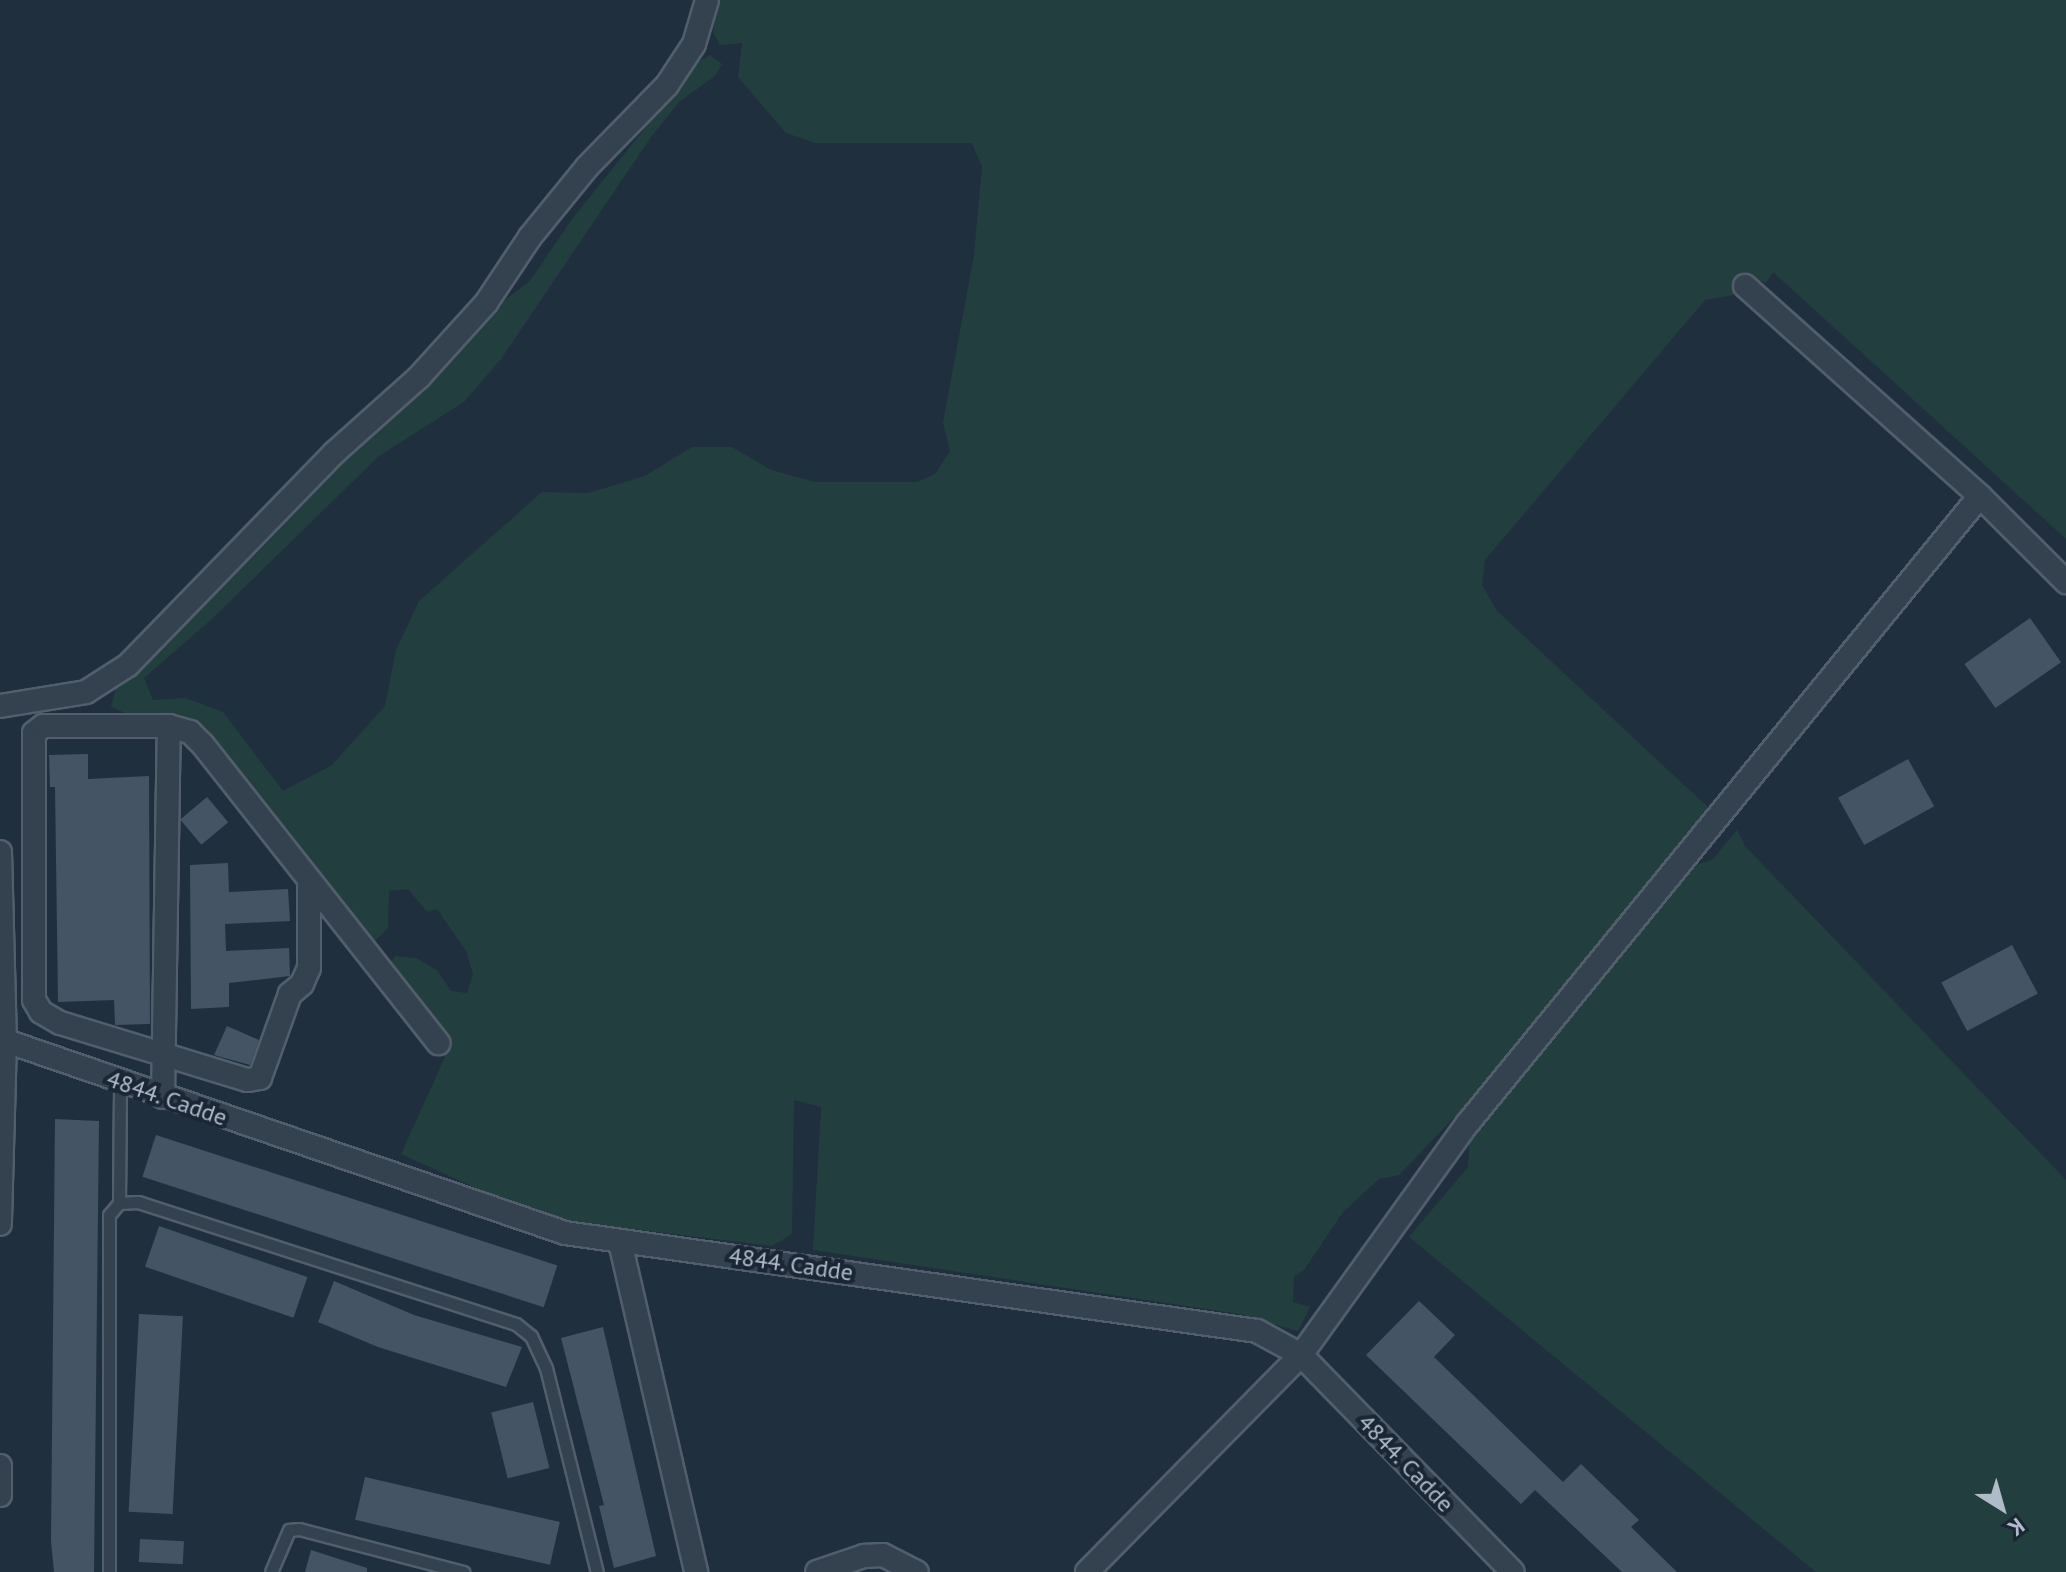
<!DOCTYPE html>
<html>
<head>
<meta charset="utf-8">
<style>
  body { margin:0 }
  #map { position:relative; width:2066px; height:1572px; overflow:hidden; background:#202f3e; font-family:"PT Sans",sans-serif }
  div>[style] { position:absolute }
  .green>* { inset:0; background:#223e3f }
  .building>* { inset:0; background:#445465; transform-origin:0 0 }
  .roads { filter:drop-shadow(2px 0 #535e6c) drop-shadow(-2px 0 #535e6c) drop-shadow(0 2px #535e6c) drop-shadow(0 -2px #535e6c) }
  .lane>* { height:11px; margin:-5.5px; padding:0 5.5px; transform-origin:5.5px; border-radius:5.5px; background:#34414e }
  .street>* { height:22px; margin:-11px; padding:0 11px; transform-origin:11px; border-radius:11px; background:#34414e }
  span { translate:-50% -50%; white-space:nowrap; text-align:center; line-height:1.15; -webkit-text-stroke:8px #1a2633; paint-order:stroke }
  .street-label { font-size:24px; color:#b0bbca }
  .north { position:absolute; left:1962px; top:1468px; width:80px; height:80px; -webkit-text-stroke:6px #1a2633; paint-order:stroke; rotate:143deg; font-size:22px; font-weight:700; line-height:32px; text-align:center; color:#b0bbca }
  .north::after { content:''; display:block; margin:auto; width:28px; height:36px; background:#b0bbca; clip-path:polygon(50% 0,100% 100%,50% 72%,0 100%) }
</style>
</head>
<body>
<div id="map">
  <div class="green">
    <i style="clip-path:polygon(718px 0,2066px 0,2066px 539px,1773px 272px,1766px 283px,1741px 273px,1734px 295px,1705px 300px,1485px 560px,1482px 585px,1497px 611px,1710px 809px,1516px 1053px,1399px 1175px,1379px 1179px,1343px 1212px,1304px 1270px,1294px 1277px,1293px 1302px,1310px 1307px,1298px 1331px,1239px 1314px,813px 1250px,821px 1107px,794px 1100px,792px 1234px,772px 1246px,573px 1222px,502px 1200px,401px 1154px,445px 1057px,445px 1039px,386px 970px,395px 956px,416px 958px,437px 970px,451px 991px,467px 993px,473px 974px,466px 951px,437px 909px,427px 912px,408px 889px,389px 891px,388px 928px,373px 943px,174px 719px,126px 714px,111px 706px,117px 685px,258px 552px,485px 315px,530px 281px,572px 219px,698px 62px,710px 55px,722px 64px,715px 76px,679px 102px,651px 137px,501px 359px,464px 402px,379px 456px,213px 618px,144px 678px,153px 700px,185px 698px,223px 712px,283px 791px,332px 765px,385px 706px,396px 650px,419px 601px,542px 492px,588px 493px,645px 476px,692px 447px,732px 447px,771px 470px,815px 482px,917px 482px,935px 474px,950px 451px,943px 423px,974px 255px,982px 167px,972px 143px,815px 143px,786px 133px,738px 77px,742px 43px,720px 45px,713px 32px)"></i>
    <i style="clip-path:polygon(1737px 830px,1745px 846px,2066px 1180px,2066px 1572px,1816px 1572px,1409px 1237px,1468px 1167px,1469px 1145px,1493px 1112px,1694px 866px,1713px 859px)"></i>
  </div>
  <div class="building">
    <i style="left:2030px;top:618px;width:54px;height:80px;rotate:55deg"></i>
    <i style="clip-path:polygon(88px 754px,88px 779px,149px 776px,150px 1024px,115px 1025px,114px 1000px,58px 1002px,55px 787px,50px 787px,49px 755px)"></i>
    <i style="left:1908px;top:759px;width:54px;height:80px;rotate:61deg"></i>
    <i style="left:207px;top:797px;width:33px;height:35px;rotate:50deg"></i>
    <i style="clip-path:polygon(228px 863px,229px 892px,288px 889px,290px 921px,225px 924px,226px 951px,289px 948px,290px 976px,229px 983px,229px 1007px,191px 1009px,190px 865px)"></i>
    <i style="left:2012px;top:945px;width:55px;height:80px;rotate:62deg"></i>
    <i style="clip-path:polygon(227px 1026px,259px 1040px,250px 1065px,214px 1055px)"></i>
    <i style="clip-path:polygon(55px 1119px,99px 1121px,94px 1572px,54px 1572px,51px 1541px)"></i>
    <i style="left:156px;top:1135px;width:422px;height:44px;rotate:18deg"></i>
    <i style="left:159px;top:1226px;width:157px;height:43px;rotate:19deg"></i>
    <i style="clip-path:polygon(334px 1281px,414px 1315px,522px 1347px,506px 1387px,378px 1347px,318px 1322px)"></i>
    <i style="clip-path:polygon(1419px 1301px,1455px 1335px,1434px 1357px,1563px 1482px,1581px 1464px,1639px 1520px,1631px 1527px,1677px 1572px,1622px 1572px,1535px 1490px,1521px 1504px,1366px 1355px)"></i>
    <i style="left:139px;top:1314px;width:44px;height:198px;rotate:3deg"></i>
    <i style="clip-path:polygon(603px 1327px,656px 1556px,614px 1568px,599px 1506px,604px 1505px,561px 1338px)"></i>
    <i style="left:533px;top:1402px;width:68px;height:43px;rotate:76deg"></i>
    <i style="left:365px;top:1477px;width:200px;height:44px;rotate:13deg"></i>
    <i style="left:140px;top:1539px;width:44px;height:23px;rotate:3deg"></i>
    <i style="clip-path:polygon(311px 1550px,367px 1568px,367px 1572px,305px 1572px)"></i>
  </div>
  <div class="roads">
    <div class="lane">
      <i style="left:119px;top:1203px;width:19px;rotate:-3deg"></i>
      <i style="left:138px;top:1202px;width:397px;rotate:17.9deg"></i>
      <i style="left:516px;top:1324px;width:19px;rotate:39deg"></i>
      <i style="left:531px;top:1336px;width:35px;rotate:65deg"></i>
      <i style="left:546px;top:1368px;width:210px;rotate:76deg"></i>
      <i style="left:109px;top:1572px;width:357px;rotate:-90deg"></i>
      <i style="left:109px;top:1215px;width:16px;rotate:-50deg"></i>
      <i style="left:119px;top:1203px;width:121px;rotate:-89.5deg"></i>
      <i style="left:271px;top:1572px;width:46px;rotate:-66.8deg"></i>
      <i style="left:289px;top:1530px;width:10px;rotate:-6deg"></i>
      <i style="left:299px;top:1529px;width:170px;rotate:14.7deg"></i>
    </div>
    <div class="street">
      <i style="left:1745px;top:286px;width:315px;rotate:41.8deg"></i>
      <i style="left:1980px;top:496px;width:122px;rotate:45deg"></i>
      <i style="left:0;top:706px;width:87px;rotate:-9.2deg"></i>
      <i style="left:86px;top:692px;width:50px;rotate:-32.7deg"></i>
      <i style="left:128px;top:665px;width:296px;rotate:-45.8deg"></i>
      <i style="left:334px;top:453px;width:114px;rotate:-41.8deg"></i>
      <i style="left:419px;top:377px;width:100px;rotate:-47.8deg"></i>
      <i style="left:486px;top:303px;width:79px;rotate:-56.3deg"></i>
      <i style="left:530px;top:237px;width:90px;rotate:-50.8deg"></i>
      <i style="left:587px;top:167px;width:115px;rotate:-45.7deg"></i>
      <i style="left:667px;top:85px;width:49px;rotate:-56.6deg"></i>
      <i style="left:694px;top:44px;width:46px;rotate:-73.5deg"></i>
      <i style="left:0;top:852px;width:189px;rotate:88.5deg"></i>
      <i style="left:5px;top:1041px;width:183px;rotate:91.6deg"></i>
      <i style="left:309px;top:880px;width:88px;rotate:90deg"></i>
      <i style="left:309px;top:968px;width:17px;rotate:114deg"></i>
      <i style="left:302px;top:984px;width:16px;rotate:140deg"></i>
      <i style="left:290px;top:994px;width:89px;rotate:109.7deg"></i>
      <i style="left:260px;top:1078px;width:13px;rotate:171deg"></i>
      <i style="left:247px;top:1080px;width:195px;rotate:-163deg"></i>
      <i style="left:60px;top:1023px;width:22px;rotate:-150deg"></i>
      <i style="left:41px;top:1012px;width:14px;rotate:-120deg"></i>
      <i style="left:34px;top:1000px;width:267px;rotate:-90deg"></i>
      <i style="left:34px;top:733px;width:11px;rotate:-38deg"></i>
      <i style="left:43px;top:726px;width:126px"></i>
      <i style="left:169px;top:726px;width:22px;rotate:16deg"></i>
      <i style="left:190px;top:732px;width:18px;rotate:45deg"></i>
      <i style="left:203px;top:745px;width:380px;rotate:51.7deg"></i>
      <i style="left:0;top:1039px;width:597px;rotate:18.95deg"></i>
      <i style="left:565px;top:1233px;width:699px;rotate:8.06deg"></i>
      <i style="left:1257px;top:1331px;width:50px;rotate:28.6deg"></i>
      <i style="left:1301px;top:1355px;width:303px;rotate:45.7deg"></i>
      <i style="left:163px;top:1097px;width:371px;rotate:-89.1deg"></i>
      <i style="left:620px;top:1242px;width:339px;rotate:77deg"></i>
      <i style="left:0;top:1466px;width:29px;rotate:90deg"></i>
      <i style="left:817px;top:1572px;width:50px;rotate:-18.8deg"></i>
      <i style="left:864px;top:1556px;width:19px;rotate:-3deg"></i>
      <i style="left:883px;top:1555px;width:38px;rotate:27deg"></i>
      <i style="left:1087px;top:1572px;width:305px;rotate:-45.4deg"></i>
      <i style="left:1301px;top:1355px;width:286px;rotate:-54.3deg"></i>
      <i style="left:1468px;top:1123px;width:809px;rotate:-50.77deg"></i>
    </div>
  </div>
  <div class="street-label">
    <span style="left:167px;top:1098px;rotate:19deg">4844. Cadde</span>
    <span style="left:791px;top:1264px;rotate:8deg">4844. Cadde</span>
    <span style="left:1406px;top:1463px;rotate:46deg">4844. Cadde</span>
  </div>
  <div class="north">K</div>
</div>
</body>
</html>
